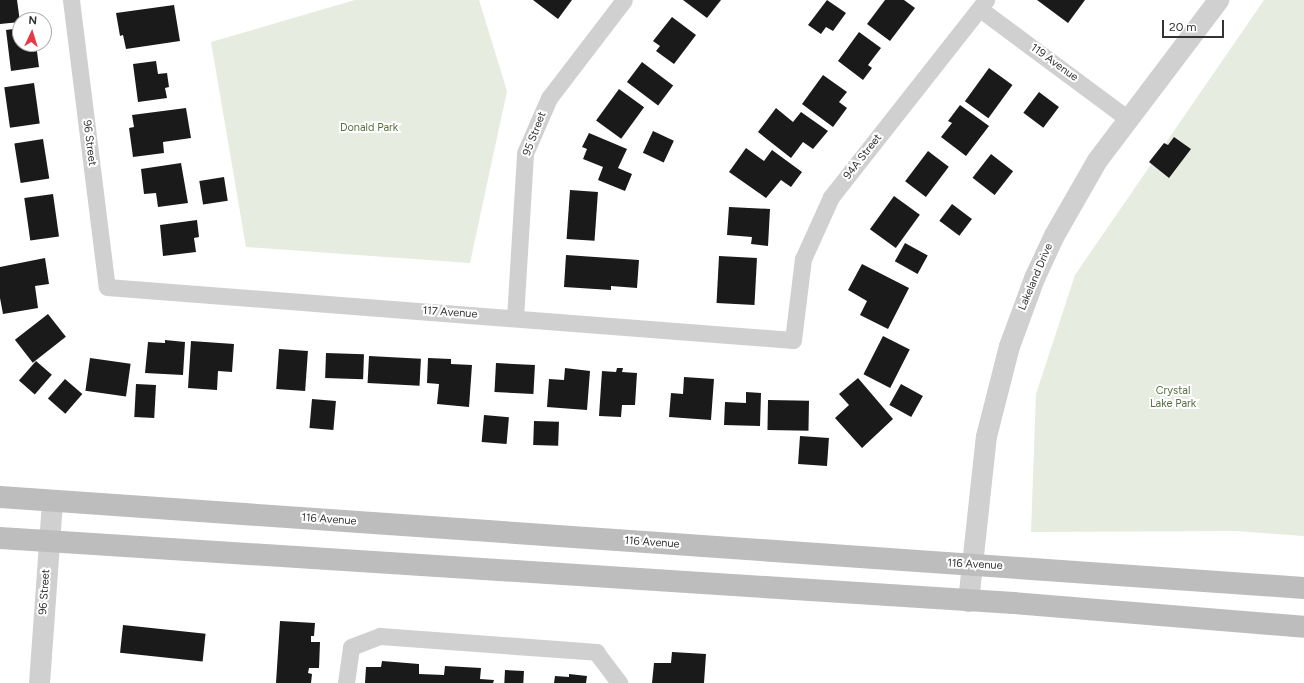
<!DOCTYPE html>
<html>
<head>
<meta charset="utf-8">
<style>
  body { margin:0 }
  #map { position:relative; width:1304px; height:683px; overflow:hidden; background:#fff; font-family:Figtree,sans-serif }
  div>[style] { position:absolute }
  .green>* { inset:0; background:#e6ecdf }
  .building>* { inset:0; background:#1a1a1a; transform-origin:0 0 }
  .minor>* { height:17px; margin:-8.5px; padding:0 8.5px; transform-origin:8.5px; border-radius:8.5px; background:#d0d0d0 }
  .tertiary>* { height:21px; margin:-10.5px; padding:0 10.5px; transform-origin:10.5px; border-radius:10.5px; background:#d0d0d0 }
  .secondary>* { height:22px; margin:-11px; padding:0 11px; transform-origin:11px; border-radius:11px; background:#bdbdbd }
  span { translate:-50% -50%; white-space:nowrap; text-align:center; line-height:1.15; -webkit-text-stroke:4px #fff; paint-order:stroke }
  .street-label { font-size:11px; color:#333 }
  .park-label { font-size:11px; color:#56703f }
  .north { position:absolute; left:12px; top:12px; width:40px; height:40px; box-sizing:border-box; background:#fff; border:1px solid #adadad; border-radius:50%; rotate:4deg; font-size:11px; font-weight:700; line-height:16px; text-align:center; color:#333 }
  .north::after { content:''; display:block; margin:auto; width:14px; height:18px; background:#e63946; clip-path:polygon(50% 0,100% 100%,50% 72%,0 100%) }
  .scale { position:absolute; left:1162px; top:20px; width:62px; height:18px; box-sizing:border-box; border:2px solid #333; border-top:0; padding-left:5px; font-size:12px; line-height:14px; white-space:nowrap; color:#333; -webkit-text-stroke:3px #fff; paint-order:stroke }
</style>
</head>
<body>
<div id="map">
  <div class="green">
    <i style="clip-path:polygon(355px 0,479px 0,507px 91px,470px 263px,246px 247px,211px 42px)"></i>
    <i style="clip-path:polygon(1264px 0,1304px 0,1304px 536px,1236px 531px,1031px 532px,1036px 394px,1075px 275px)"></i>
  </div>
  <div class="building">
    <i style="clip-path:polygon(0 0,17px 0,20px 22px,0 24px)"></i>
    <i style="clip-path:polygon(533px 0,572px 0,558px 19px)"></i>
    <i style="clip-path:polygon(683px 0,721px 0,707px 18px)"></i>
    <i style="clip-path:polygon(827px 0,846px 13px,833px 31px,826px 27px,821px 34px,808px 25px)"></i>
    <i style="clip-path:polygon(885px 0,904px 0,915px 8px,890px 41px,867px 24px)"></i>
    <i style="clip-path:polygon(1037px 0,1085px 0,1068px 23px)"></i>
    <i style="clip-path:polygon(174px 5px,180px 41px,126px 49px,123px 35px,120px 36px,116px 13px)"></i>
    <i style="clip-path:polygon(672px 17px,696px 35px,674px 64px,656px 51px,660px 46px,653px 41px)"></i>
    <i style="clip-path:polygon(20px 28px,20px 44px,36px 44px,39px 67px,11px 71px,6px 30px)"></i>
    <i style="clip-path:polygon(859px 32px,881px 48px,868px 65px,872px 68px,863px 80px,838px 61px)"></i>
    <i style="clip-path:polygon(156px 61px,158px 74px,167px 73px,169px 87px,165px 88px,167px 98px,138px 102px,133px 64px)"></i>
    <i style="left:642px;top:62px;width:39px;height:25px;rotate:37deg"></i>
    <i style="left:989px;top:68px;width:29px;height:41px;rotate:36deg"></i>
    <i style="clip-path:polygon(823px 75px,847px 92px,839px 102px,847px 108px,833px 127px,802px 104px)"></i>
    <i style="left:34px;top:83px;width:41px;height:30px;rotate:82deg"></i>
    <i style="left:619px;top:89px;width:31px;height:39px;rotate:36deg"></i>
    <i style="left:1039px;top:92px;width:25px;height:26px;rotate:37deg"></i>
    <i style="clip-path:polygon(960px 105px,989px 126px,966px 156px,941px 137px,952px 123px,948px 121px)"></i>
    <i style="clip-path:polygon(186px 108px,191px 138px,163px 142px,164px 153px,133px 157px,129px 128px,134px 127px,132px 115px)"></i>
    <i style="clip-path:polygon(776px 108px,793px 122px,801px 112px,828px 131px,813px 149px,803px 142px,791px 158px,758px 132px)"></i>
    <i style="left:653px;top:131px;width:23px;height:24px;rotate:25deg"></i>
    <i style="clip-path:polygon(589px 133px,627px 149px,618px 168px,632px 174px,625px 191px,598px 180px,603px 167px,583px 159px,587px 149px,582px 147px)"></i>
    <i style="clip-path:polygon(1174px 137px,1191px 149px,1169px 178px,1149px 162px,1164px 143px,1168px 145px)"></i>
    <i style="left:43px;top:139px;width:40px;height:29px;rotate:81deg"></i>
    <i style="clip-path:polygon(746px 148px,764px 161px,772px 150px,802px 172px,791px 187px,781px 180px,766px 198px,729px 172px)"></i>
    <i style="left:928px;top:151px;width:26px;height:38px;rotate:37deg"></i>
    <i style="left:991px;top:154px;width:28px;height:30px;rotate:38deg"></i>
    <i style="clip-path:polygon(181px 163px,188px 203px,158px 207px,156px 193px,144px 194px,141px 169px)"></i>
    <i style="left:224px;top:177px;width:24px;height:25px;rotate:81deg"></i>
    <i style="left:570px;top:190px;width:28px;height:49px;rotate:4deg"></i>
    <i style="left:53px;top:194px;width:43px;height:29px;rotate:82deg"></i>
    <i style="left:894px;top:196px;width:32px;height:41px;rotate:36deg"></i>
    <i style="left:952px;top:204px;width:25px;height:21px;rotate:37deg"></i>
    <i style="clip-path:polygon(729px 207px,770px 209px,768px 246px,751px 244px,752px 237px,727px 235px)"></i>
    <i style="clip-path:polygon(197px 220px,199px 237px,194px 238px,196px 252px,163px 256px,160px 225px)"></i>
    <i style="left:905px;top:243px;width:26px;height:21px;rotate:29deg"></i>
    <i style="clip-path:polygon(566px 255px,639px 260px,637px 288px,611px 286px,611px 290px,564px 287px)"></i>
    <i style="left:719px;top:256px;width:38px;height:47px;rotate:3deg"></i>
    <i style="clip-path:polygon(45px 258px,49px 284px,35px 286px,38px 308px,3px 314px,0 298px,0 267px)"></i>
    <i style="clip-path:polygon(862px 264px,909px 288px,888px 329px,860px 315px,867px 301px,848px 290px)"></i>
    <i style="left:48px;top:314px;width:29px;height:42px;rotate:52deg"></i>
    <i style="left:883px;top:336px;width:30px;height:43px;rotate:27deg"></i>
    <i style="clip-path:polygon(165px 340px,185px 342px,183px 375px,145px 373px,148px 342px,165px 343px)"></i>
    <i style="clip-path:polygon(191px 341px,234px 344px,232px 372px,218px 371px,217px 390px,188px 388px)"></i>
    <i style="left:279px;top:349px;width:29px;height:40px;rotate:4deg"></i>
    <i style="left:326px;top:353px;width:38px;height:25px;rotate:2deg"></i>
    <i style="left:369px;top:356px;width:52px;height:27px;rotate:3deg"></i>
    <i style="left:90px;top:358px;width:41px;height:33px;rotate:8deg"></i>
    <i style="clip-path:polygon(428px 358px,451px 359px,451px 364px,472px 365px,469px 407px,437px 404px,439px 384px,427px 383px)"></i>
    <i style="left:36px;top:361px;width:21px;height:26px;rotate:41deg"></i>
    <i style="left:496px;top:363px;width:39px;height:29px;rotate:3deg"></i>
    <i style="clip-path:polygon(565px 368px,590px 371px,587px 410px,547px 407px,549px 379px,564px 380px)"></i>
    <i style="clip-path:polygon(617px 368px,623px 368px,622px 372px,637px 373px,635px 405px,622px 405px,621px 417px,599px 416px,602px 371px,616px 372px)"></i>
    <i style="clip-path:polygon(684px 377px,714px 379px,711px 420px,669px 417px,671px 393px,683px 394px)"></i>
    <i style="clip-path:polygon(858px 378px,893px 419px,862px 448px,835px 418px,849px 405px,839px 394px)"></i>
    <i style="left:65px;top:379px;width:23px;height:26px;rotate:41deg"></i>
    <i style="left:136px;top:384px;width:20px;height:33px;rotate:3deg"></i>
    <i style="left:901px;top:384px;width:25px;height:24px;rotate:29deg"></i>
    <i style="clip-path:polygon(746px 392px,761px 393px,760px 426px,724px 425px,725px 402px,746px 403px)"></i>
    <i style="left:312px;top:399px;width:24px;height:29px;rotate:5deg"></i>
    <i style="left:768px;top:400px;width:41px;height:30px;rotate:1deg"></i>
    <i style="left:484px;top:415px;width:25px;height:27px;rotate:5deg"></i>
    <i style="left:534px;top:421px;width:25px;height:24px;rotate:2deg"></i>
    <i style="left:800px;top:436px;width:29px;height:28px;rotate:4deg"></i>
    <i style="clip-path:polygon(280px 621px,315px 623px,314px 636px,311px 636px,311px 642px,320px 642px,319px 668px,309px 668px,308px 673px,312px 674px,311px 683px,276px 683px)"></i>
    <i style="left:123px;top:625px;width:83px;height:28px;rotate:6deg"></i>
    <i style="clip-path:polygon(672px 652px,706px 654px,704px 683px,652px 683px,654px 663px,671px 663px)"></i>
    <i style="clip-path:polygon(382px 661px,419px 664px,419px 674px,444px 675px,445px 666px,481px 668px,480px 679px,494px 680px,493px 683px,365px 683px,366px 667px,381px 667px)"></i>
    <i style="left:505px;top:670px;width:19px;height:13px;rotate:3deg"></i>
    <i style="clip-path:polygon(569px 674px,587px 676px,586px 683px,554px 683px,555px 676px,569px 677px)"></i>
  </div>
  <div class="minor">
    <i style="left:71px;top:0;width:289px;rotate:82.9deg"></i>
    <i style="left:107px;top:287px;width:688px;rotate:4.42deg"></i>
    <i style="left:793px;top:340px;width:82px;rotate:-83deg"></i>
    <i style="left:803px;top:259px;width:68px;rotate:-65.7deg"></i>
    <i style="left:831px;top:197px;width:251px;rotate:-51.8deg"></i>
    <i style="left:980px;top:9px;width:184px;rotate:36.6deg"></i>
    <i style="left:515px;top:318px;width:165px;rotate:-86.5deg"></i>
    <i style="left:525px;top:153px;width:60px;rotate:-66.4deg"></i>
    <i style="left:549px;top:98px;width:123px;rotate:-52.6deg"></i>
    <i style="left:346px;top:683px;width:36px;rotate:-82deg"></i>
    <i style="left:351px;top:647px;width:31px;rotate:-21deg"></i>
    <i style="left:380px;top:636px;width:217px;rotate:4.2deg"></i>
    <i style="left:596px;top:652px;width:39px;rotate:53deg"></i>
  </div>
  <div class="tertiary">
    <i style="left:968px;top:601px;width:166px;rotate:-83.8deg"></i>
    <i style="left:986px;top:436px;width:93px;rotate:-75.7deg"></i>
    <i style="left:1009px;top:346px;width:72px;rotate:-69.8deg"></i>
    <i style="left:1034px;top:278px;width:47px;rotate:-65.1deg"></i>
    <i style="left:1054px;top:235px;width:86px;rotate:-60.2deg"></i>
    <i style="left:1097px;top:160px;width:201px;rotate:-52.9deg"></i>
    <i style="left:39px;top:683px;width:183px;rotate:-85.9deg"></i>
  </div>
  <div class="secondary">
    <i style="left:0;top:497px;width:1307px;rotate:3.99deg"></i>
    <i style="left:0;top:538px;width:1016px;rotate:3.67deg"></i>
    <i style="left:1014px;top:603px;width:291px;rotate:4.7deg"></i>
  </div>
  <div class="street-label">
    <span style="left:1054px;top:63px;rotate:36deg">119 Avenue</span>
    <span style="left:535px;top:134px;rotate:-69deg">95 Street</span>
    <span style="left:89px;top:143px;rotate:83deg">96 Street</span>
    <span style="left:863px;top:157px;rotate:-52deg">94A Street</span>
    <span style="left:1036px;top:277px;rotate:-67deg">Lakeland Drive</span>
    <span style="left:450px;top:313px;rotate:4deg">117 Avenue</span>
    <span style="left:329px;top:520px;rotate:4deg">116 Avenue</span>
    <span style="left:652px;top:543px;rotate:4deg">116 Avenue</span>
    <span style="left:975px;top:565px;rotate:3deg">116 Avenue</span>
    <span style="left:45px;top:592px;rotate:-86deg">96 Street</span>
  </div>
  <div class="park-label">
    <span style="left:369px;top:128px">Donald Park</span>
    <span style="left:1173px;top:398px">Crystal<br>Lake Park</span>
  </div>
  <div class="north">N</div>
  <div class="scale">20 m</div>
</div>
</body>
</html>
